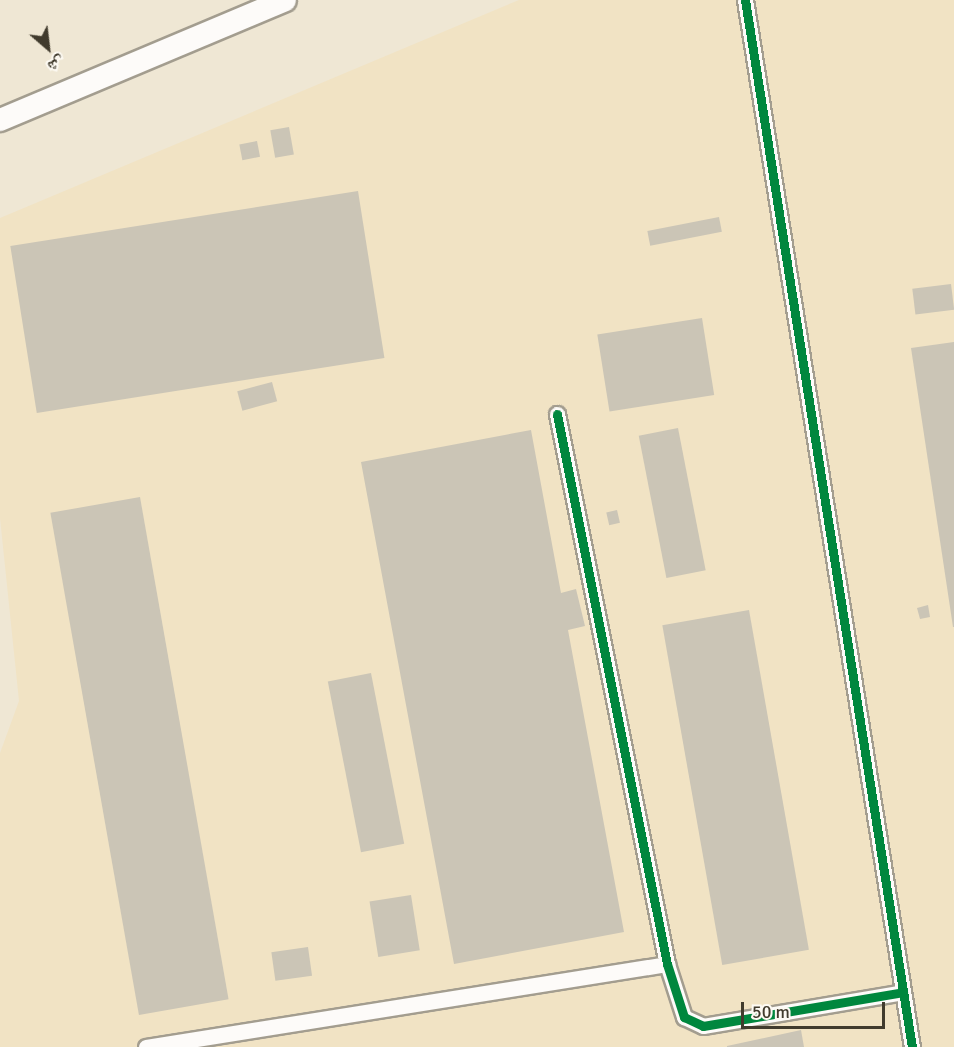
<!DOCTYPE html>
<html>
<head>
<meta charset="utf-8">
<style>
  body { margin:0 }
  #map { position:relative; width:954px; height:1047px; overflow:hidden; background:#efe7d4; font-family:Signika,"Noto Naskh Arabic",sans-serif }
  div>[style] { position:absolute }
  .built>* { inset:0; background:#f1e3c4 }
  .building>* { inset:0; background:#cbc5b6; transform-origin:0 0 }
  .roads { filter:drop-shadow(2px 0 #a39d8f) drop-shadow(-2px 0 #a39d8f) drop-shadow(0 2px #a39d8f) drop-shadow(0 -2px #a39d8f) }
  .street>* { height:15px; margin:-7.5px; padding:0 7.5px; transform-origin:7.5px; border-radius:7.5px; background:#fdfbf9 }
  .secondary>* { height:22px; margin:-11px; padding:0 11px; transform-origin:11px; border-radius:11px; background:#fdfbf9 }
  .cycleway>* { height:9px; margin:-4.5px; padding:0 4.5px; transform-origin:4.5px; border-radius:4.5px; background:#00873e }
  span { translate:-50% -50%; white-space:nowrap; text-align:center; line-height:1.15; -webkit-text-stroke:4.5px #fdfaf3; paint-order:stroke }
  .north { position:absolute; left:18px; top:18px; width:60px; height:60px; -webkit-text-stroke:4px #fdfaf3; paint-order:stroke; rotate:152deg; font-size:16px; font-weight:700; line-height:24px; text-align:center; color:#413b2d }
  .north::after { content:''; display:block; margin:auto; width:21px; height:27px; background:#413b2d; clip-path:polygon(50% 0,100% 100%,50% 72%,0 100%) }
  .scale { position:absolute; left:741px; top:1002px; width:144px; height:27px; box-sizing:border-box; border:3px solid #413b2d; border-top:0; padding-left:8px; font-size:18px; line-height:21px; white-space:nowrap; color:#413b2d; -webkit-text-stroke:4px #fdfaf3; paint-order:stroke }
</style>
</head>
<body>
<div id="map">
  <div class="built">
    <i style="clip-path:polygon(519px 0,954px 0,954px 1047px,0 1047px,0 753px,19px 701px,0 518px,0 218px)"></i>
  </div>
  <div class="building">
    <i style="left:289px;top:127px;width:28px;height:19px;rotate:80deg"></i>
    <i style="left:257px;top:141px;width:16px;height:18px;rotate:79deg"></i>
    <i style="left:358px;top:191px;width:169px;height:352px;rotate:81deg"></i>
    <i style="left:719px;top:217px;width:15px;height:73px;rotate:79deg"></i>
    <i style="left:951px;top:284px;width:26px;height:39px;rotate:83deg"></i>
    <i style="left:702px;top:318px;width:78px;height:106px;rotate:81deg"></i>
    <i style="clip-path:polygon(954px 342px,954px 627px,953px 627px,911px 348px)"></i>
    <i style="left:272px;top:382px;width:20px;height:36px;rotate:75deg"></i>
    <i style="left:678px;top:428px;width:145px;height:40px;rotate:79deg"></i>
    <i style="clip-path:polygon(531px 430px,561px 593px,576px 589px,585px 626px,568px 630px,624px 932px,454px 964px,361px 462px)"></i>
    <i style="left:140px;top:497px;width:510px;height:91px;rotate:80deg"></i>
    <i style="left:617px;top:510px;width:13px;height:11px;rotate:77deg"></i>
    <i style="clip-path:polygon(928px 605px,930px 617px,920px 619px,917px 608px)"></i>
    <i style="left:749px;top:610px;width:345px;height:88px;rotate:80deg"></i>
    <i style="left:371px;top:673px;width:174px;height:44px;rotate:79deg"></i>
    <i style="left:411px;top:895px;width:56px;height:42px;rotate:81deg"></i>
    <i style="left:308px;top:947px;width:29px;height:37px;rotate:82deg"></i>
    <i style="clip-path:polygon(801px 1030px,804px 1047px,727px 1047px,727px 1046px)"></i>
  </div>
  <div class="roads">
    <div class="street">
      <i style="left:745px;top:0;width:1060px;rotate:80.94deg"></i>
      <i style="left:557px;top:414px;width:561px;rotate:78.69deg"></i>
      <i style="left:667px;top:964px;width:56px;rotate:72.2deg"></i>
      <i style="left:684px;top:1017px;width:21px;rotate:25deg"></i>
      <i style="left:703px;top:1026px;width:203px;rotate:-9.6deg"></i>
      <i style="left:146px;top:1047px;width:528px;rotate:-9.05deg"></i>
    </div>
    <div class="secondary">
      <i style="left:0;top:120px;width:309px;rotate:-22.8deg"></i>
    </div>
  </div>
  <div class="cycleway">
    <i style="left:745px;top:0;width:1060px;rotate:80.94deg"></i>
    <i style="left:557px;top:414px;width:561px;rotate:78.69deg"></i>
    <i style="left:667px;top:964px;width:56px;rotate:72.2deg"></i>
    <i style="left:684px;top:1017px;width:21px;rotate:25deg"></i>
    <i style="left:703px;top:1026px;width:203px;rotate:-9.6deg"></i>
  </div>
  <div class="north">ش</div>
  <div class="scale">50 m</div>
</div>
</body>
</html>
